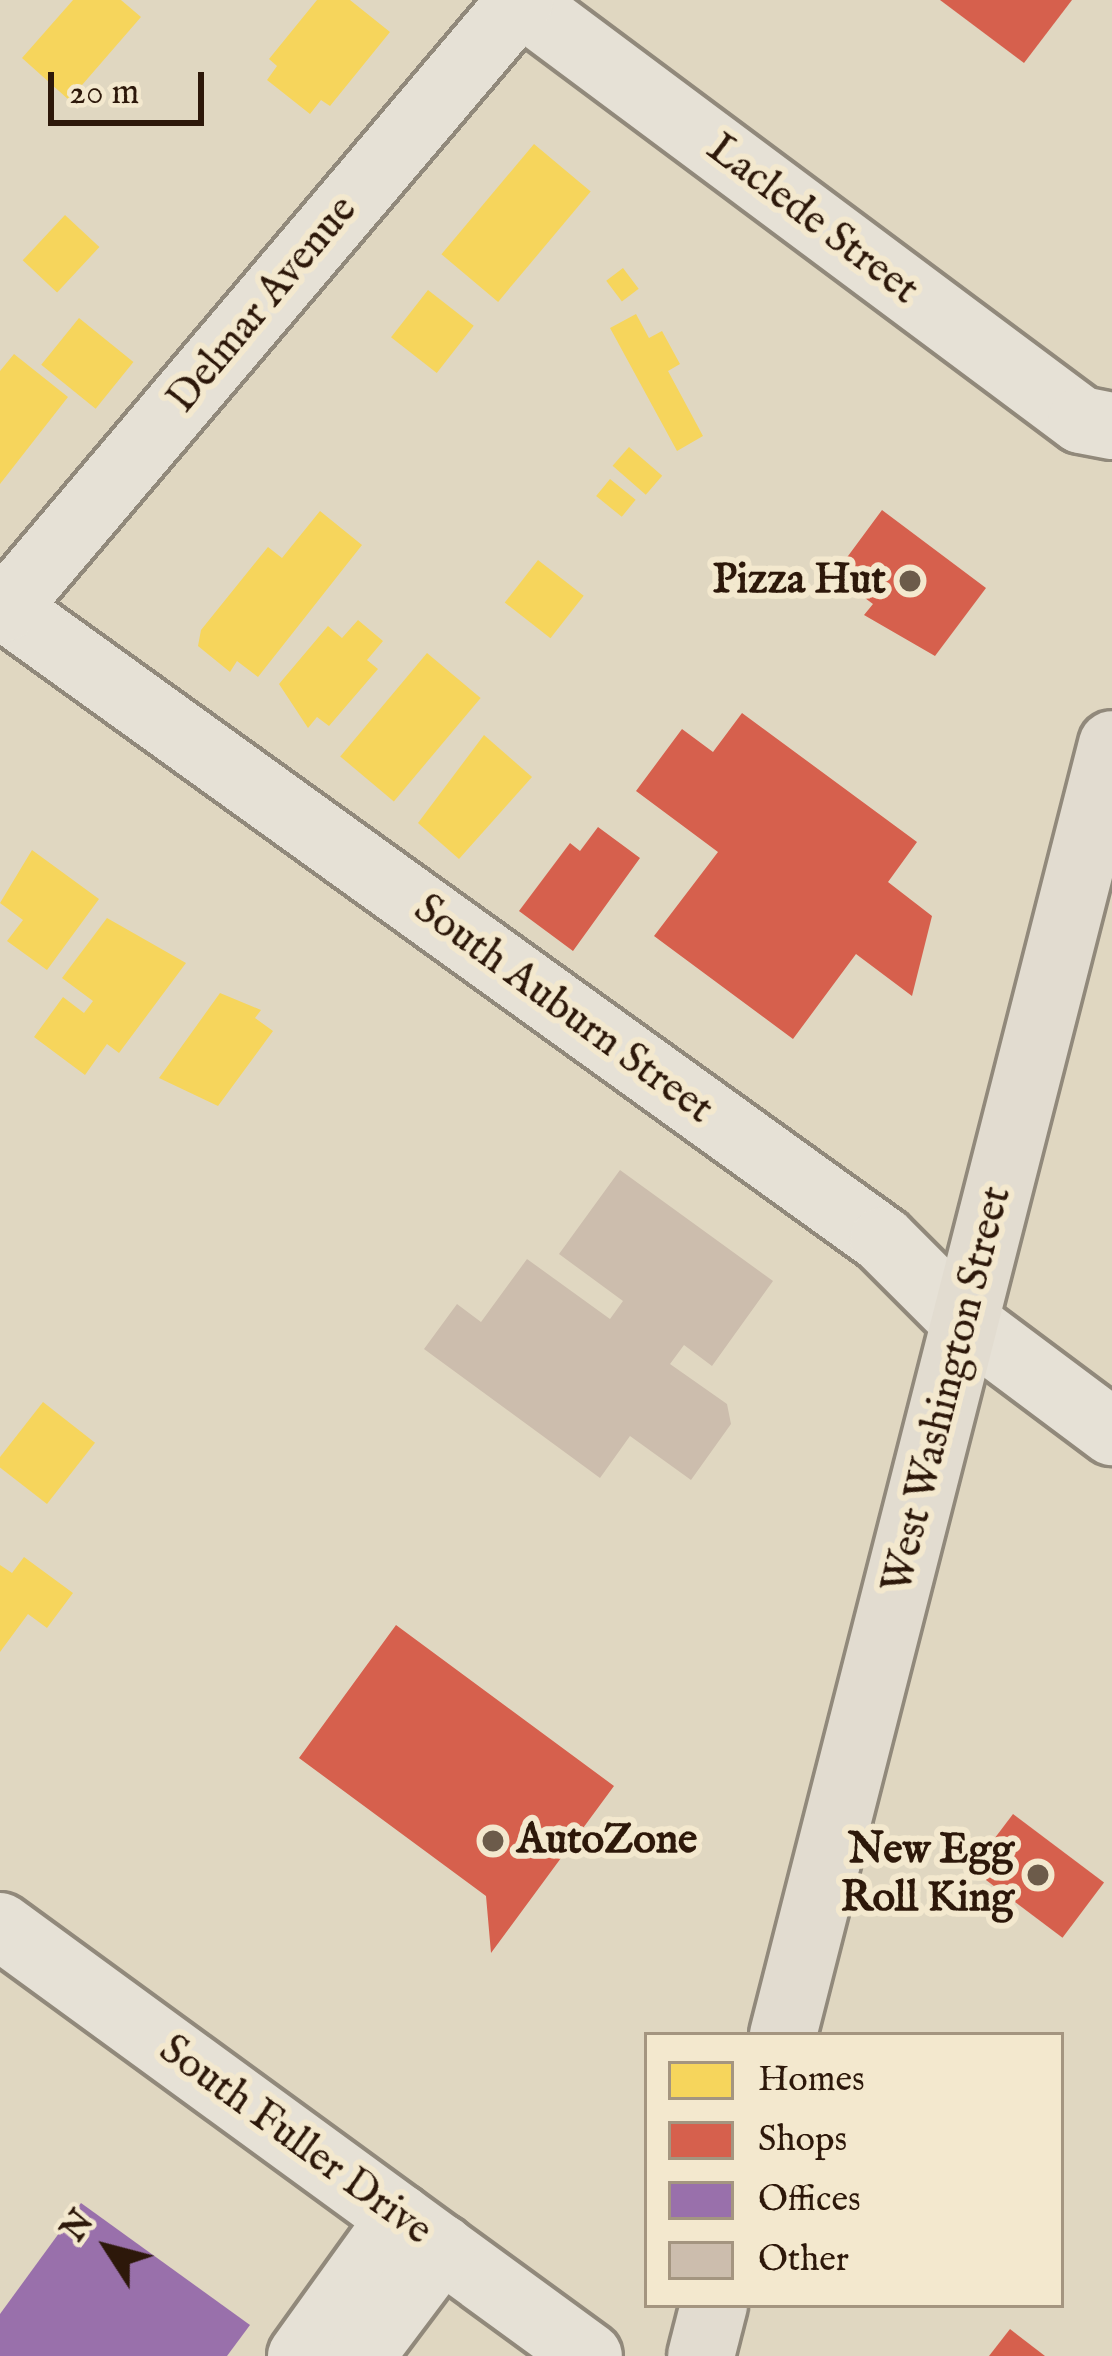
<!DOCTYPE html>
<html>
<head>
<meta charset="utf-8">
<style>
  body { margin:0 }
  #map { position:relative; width:1112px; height:2356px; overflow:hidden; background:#e0d7c1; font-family:"IM FELL English",serif }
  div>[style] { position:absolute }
  .homes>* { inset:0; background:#f6d55c; transform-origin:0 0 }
  .shops>* { inset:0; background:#d6604d; transform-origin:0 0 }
  .offices>* { inset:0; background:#9970ab }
  .building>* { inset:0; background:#ccbdad }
  .roads { filter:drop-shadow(3px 0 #91897b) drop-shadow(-3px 0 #91897b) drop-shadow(0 3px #91897b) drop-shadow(0 -3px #91897b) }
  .minor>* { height:66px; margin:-33px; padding:0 33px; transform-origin:33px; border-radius:33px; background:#e6e1d6 }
  .major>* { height:66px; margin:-33px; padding:0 33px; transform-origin:33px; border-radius:33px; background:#e2dcd0 }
  .dots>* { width:33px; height:33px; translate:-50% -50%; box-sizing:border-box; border:6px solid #f3e8ce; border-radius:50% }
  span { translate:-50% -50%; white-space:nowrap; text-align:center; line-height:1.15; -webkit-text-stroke:12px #f3e8ce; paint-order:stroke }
  .street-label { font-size:42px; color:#2d180a }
  .poi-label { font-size:42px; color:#2d180a; font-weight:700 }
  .right { translate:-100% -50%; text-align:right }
  .left { translate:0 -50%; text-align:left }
  .legend { position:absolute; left:644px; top:2032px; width:420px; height:276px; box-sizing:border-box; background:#f3e8ce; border:3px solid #a49580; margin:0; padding:15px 21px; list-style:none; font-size:36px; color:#2d180a }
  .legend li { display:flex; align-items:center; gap:24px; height:60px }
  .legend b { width:60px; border:3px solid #a49580 }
  .north { position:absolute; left:48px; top:2188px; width:120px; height:120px; -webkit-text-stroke:9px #f3e8ce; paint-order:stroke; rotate:306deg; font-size:33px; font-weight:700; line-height:48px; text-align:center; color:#2d180a }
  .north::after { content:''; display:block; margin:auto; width:42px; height:54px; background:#2d180a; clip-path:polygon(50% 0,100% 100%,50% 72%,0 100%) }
  .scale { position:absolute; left:48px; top:72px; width:156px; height:54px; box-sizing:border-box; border:6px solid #2d180a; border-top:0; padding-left:15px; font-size:36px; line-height:42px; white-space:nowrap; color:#2d180a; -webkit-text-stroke:9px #f3e8ce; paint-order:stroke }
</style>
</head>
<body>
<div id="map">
  <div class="homes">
    <i style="clip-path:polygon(73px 0,121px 0,141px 17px,69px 100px,22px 58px)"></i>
    <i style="clip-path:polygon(317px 0,350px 0,390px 32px,330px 106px,321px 100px,310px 114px,267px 80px,277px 66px,269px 59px)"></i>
    <i style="left:534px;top:144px;width:74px;height:144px;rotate:40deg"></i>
    <i style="left:65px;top:215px;width:47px;height:62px;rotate:43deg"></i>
    <i style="left:623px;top:268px;width:26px;height:21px;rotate:53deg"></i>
    <i style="left:428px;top:290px;width:58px;height:60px;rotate:38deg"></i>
    <i style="clip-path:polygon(636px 314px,649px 338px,662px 331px,680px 364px,668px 371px,703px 436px,677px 451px,610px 328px)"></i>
    <i style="left:79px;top:318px;width:70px;height:60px;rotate:39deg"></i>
    <i style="clip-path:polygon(14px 354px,68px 397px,0 484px,0 371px)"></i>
    <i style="left:629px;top:447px;width:44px;height:25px;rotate:41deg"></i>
    <i style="left:610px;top:479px;width:33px;height:22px;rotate:39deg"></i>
    <i style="clip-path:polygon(320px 511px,362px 545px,258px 677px,237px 661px,230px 672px,198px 646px,201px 630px,268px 547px,282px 558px)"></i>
    <i style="left:538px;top:560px;width:58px;height:54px;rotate:38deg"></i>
    <i style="clip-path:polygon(358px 620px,383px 641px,367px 660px,378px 669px,329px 726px,317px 717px,308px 728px,279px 684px,328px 626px,342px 638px)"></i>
    <i style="left:427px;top:653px;width:70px;height:135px;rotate:40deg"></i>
    <i style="clip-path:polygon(484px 735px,532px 777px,459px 859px,418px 823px)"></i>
    <i style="clip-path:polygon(32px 850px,99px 899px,47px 970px,7px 941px,23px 920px,0 903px)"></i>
    <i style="clip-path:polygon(107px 918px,186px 963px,119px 1053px,107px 1044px,85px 1075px,34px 1037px,63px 997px,84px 1013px,93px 1001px,62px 978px)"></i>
    <i style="clip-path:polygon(220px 993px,261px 1010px,255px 1018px,273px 1031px,218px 1106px,159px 1078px)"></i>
    <i style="left:43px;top:1402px;width:66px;height:78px;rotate:38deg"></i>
    <i style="clip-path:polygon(24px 1557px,73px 1593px,47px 1628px,28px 1614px,0 1652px,0 1565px,12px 1573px)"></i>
  </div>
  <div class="shops">
    <i style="clip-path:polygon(940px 0,1072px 0,1024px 63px)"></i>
    <i style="clip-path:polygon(882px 510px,986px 588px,935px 656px,864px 615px,873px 604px,834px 575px)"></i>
    <i style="clip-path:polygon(742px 713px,917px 842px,888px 882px,932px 916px,912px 996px,856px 954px,793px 1039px,654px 936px,718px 852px,636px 791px,682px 729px,713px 752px)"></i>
    <i style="clip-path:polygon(598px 827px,640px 858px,573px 951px,519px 911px,570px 843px,580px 851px)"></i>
    <i style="clip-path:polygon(396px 1625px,614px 1786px,491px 1953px,486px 1896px,299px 1758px)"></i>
    <i style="left:1013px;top:1814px;width:114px;height:69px;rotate:37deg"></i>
    <i style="clip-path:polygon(1010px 2329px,1045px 2356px,989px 2356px)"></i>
  </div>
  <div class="offices">
    <i style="clip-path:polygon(81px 2203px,250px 2325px,227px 2356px,0 2356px,0 2314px)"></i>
  </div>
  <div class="building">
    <i style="clip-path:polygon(620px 1170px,773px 1281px,712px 1366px,684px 1345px,670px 1364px,727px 1404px,731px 1424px,691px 1480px,630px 1436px,600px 1478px,424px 1349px,457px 1304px,481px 1322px,527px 1259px,610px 1319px,623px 1301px,559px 1254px)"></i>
  </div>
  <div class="roads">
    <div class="minor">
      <i style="left:518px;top:0;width:702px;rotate:36.72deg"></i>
      <i style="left:1081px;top:420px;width:32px;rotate:11deg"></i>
      <i style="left:0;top:604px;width:1088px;rotate:35.76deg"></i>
      <i style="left:883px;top:1240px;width:116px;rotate:45deg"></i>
      <i style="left:965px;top:1322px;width:184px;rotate:36.8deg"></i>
      <i style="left:6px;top:608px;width:795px;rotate:-49.7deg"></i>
      <i style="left:0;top:1926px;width:729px;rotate:36.13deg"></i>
      <i style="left:301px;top:2356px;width:170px;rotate:-54.3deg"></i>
      <i style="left:361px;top:2356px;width:135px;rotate:-53.1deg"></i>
    </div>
    <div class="major">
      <i style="left:783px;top:2035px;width:1332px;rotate:-75.7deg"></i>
      <i style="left:701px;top:2356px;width:53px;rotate:-75.7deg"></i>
    </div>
  </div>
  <div class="dots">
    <i style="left:910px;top:581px;background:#6c5b4a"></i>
    <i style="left:493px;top:1841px;background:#6c5b4a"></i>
    <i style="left:1038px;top:1875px;background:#6c5b4a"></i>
  </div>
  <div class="street-label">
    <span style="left:812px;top:220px;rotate:37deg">Laclede Street</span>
    <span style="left:263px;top:305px;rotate:-50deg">Delmar Avenue</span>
    <span style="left:563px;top:1010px;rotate:36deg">South Auburn Street</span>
    <span style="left:948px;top:1390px;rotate:-76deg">West Washington Street</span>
    <span style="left:295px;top:2141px;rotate:36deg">South Fuller Drive</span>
  </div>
  <div class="poi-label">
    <span class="right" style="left:886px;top:581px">Pizza Hut</span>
    <span class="left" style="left:517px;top:1841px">AutoZone</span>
    <span class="right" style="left:1014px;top:1875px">New Egg<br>Roll King</span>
  </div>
  <ul class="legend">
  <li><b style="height:33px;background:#f6d55c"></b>Homes</li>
  <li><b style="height:33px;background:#d6604d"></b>Shops</li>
  <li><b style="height:33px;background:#9970ab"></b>Offices</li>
  <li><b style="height:33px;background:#ccbdad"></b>Other</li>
  </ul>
  <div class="north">N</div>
  <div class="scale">20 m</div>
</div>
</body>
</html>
